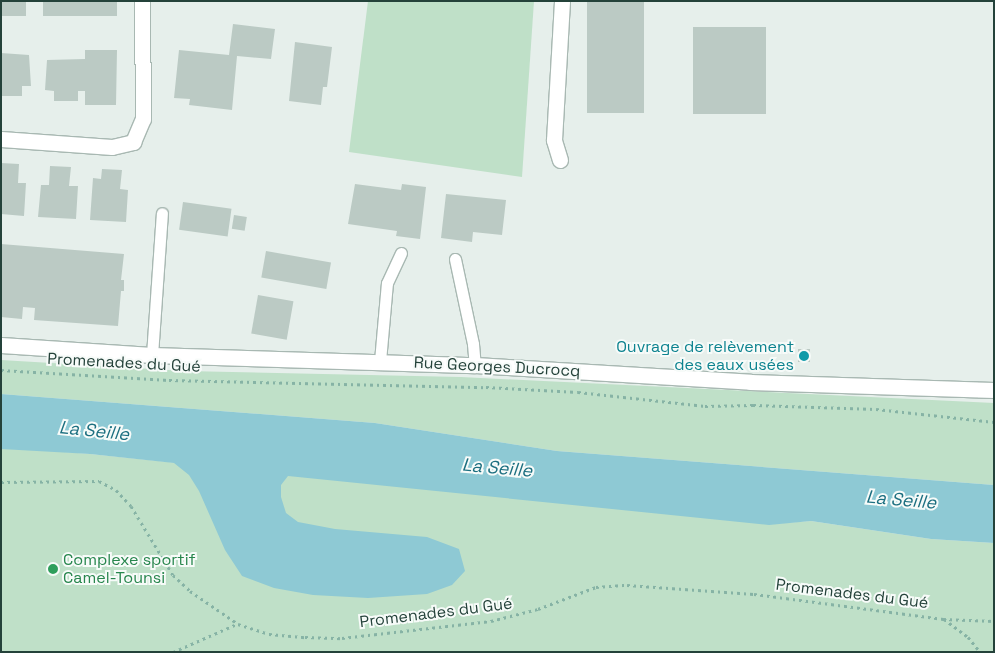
<!DOCTYPE html>
<html>
<head>
<meta charset="utf-8">
<style>
  body { margin:0 }
  #map { position:relative; width:995px; height:653px; overflow:hidden; background:#e6efeb; font-family:"Space Grotesk",sans-serif }
  div>[style] { position:absolute }
  .green>* { inset:0; background:#bfe0c8 }
  .water>* { inset:0; background:#8ec9d4 }
  .building>* { inset:0; background:#bbcac4; transform-origin:0 0 }
  .path>* { height:3px; margin-top:-1.5px; transform-origin:0; background:repeating-linear-gradient(90deg,#86b3a5 0 2.5px,transparent 0 6.5px) }
  .roads { filter:drop-shadow(1px 0 #a8b8b2) drop-shadow(-1px 0 #a8b8b2) drop-shadow(0 1px #a8b8b2) drop-shadow(0 -1px #a8b8b2) }
  .service>* { height:11px; margin:-5.5px; padding:0 5.5px; transform-origin:5.5px; border-radius:5.5px; background:#fff }
  .minor>* { height:15px; margin:-7.5px; padding:0 7.5px; transform-origin:7.5px; border-radius:7.5px; background:#fff }
  .tertiary>* { height:15px; margin:-7.5px; padding:0 7.5px; transform-origin:7.5px; border-radius:7.5px; background:#fff }
  .dots>* { width:14px; height:14px; translate:-50% -50%; box-sizing:border-box; border:2px solid #f7fbf9; border-radius:50% }
  span { translate:-50% -50%; white-space:nowrap; text-align:center; line-height:1.15; -webkit-text-stroke:4px #f7fbf9; paint-order:stroke }
  .culture-label { font-size:16px; color:#0d838f }
  .right { translate:-100% -50%; text-align:right }
  .street-label { font-size:16px; color:#24423a }
  .leisure-label { font-size:16px; color:#27864d }
  .left { translate:0 -50%; text-align:left }
  .water-label { font-size:18px; color:#1c6f80; font-style:italic }
  .frame { position:absolute; inset:0; border:2px solid #24423a; pointer-events:none }
</style>
</head>
<body>
<div id="map">
  <div class="green">
    <i style="clip-path:polygon(368px 1px,534px 1px,522px 177px,349px 152px)"></i>
    <i style="clip-path:polygon(1px 360px,185px 371px,461px 377px,994px 403px,994px 485px,557px 451px,375px 423px,1px 394px)"></i>
    <i style="clip-path:polygon(13px 448px,90px 454px,770px 524px,811px 521px,931px 539px,994px 543px,994px 652px,1px 652px,1px 449px)"></i>
  </div>
  <div class="water">
    <i style="clip-path:polygon(1px 394px,375px 423px,557px 451px,994px 485px,994px 543px,931px 539px,811px 521px,769px 525px,288px 476px,281px 485px,281px 497px,286px 513px,298px 522px,335px 529px,427px 537px,459px 549px,465px 571px,452px 585px,427px 594px,368px 598px,313px 595px,274px 588px,242px 576px,225px 550px,199px 491px,189px 475px,174px 463px,90px 454px,1px 449px)"></i>
  </div>
  <div class="building">
    <i style="left:1px;top:1px;width:25px;height:15px"></i>
    <i style="left:43px;top:1px;width:74px;height:15px"></i>
    <i style="left:587px;top:1px;width:57px;height:112px"></i>
    <i style="clip-path:polygon(233px 24px,275px 29px,271px 59px,237px 56px,232px 110px,189px 105px,190px 99px,174px 98px,179px 50px,229px 55px)"></i>
    <i style="left:693px;top:27px;width:73px;height:87px"></i>
    <i style="clip-path:polygon(295px 42px,332px 47px,327px 87px,323px 87px,321px 105px,289px 101px)"></i>
    <i style="clip-path:polygon(85px 50px,117px 50px,116px 105px,85px 105px,85px 91px,78px 91px,78px 101px,54px 101px,54px 91px,45px 90px,47px 60px,85px 59px)"></i>
    <i style="clip-path:polygon(1px 53px,29px 55px,31px 86px,22px 86px,22px 96px,1px 96px)"></i>
    <i style="clip-path:polygon(1px 163px,19px 164px,18px 183px,26px 183px,24px 216px,1px 214px)"></i>
    <i style="clip-path:polygon(50px 166px,71px 167px,69px 186px,78px 186px,76px 219px,38px 217px,41px 185px,49px 185px)"></i>
    <i style="clip-path:polygon(102px 169px,122px 170px,120px 189px,128px 190px,126px 222px,90px 220px,93px 178px,101px 179px)"></i>
    <i style="clip-path:polygon(355px 184px,401px 190px,402px 184px,426px 187px,420px 239px,396px 236px,397px 231px,348px 224px)"></i>
    <i style="clip-path:polygon(446px 194px,506px 200px,502px 235px,473px 232px,472px 242px,441px 238px)"></i>
    <i style="left:183px;top:202px;width:49px;height:28px;rotate:8deg"></i>
    <i style="left:234px;top:215px;width:13px;height:14px;rotate:9deg"></i>
    <i style="clip-path:polygon(1px 244px,124px 254px,121px 280px,124px 280px,124px 291px,121px 291px,118px 326px,34px 320px,35px 308px,23px 307px,22px 319px,1px 317px)"></i>
    <i style="left:266px;top:251px;width:66px;height:27px;rotate:10deg"></i>
    <i style="left:258px;top:295px;width:36px;height:39px;rotate:10deg"></i>
    <i style="left:798px;top:349px;width:12px;height:13px"></i>
  </div>
  <div class="path">
    <i style="left:1px;top:370px;width:168px;rotate:3.4deg"></i>
    <i style="left:169px;top:380px;width:317px;rotate:1.3deg"></i>
    <i style="left:486px;top:387px;width:92px;rotate:3.1deg"></i>
    <i style="left:578px;top:392px;width:128px;rotate:6.3deg"></i>
    <i style="left:705px;top:406px;width:48px;rotate:-1.2deg"></i>
    <i style="left:753px;top:405px;width:123px;rotate:1.9deg"></i>
    <i style="left:876px;top:409px;width:119px;rotate:6.3deg"></i>
    <i style="left:1px;top:482px;width:98px;rotate:-0.6deg"></i>
    <i style="left:99px;top:481px;width:19px;rotate:28deg"></i>
    <i style="left:116px;top:490px;width:22px;rotate:47deg"></i>
    <i style="left:131px;top:506px;width:81px;rotate:58.7deg"></i>
    <i style="left:173px;top:575px;width:23px;rotate:43deg"></i>
    <i style="left:190px;top:591px;width:58px;rotate:34.5deg"></i>
    <i style="left:238px;top:624px;width:33px;rotate:18deg"></i>
    <i style="left:269px;top:634px;width:36px;rotate:5deg"></i>
    <i style="left:305px;top:637px;width:37px;rotate:2deg"></i>
    <i style="left:342px;top:638px;width:150px;rotate:-6.5deg"></i>
    <i style="left:491px;top:621px;width:49px;rotate:-14.3deg"></i>
    <i style="left:538px;top:609px;width:62px;rotate:-20.8deg"></i>
    <i style="left:596px;top:587px;width:31px;rotate:-4deg"></i>
    <i style="left:627px;top:585px;width:127px;rotate:4.1deg"></i>
    <i style="left:754px;top:594px;width:191px;rotate:7.5deg"></i>
    <i style="left:943px;top:619px;width:51px;rotate:2.2deg"></i>
    <i style="left:944px;top:619px;width:30px;rotate:37deg"></i>
    <i style="left:968px;top:637px;width:19px;rotate:51deg"></i>
    <i style="left:173px;top:652px;width:70px;rotate:-23.6deg"></i>
  </div>
  <div class="roads">
    <div class="service">
      <i style="left:455px;top:259px;width:87px;rotate:78deg"></i>
      <i style="left:473px;top:344px;width:21px;rotate:85deg"></i>
      <i style="left:152px;top:355px;width:142px;rotate:-86deg"></i>
      <i style="left:380px;top:361px;width:78px;rotate:-84.9deg"></i>
      <i style="left:387px;top:283px;width:33px;rotate:-65deg"></i>
    </div>
    <div class="minor">
      <i style="left:1px;top:139px;width:111px;rotate:4.1deg"></i>
      <i style="left:112px;top:147px;width:22px;rotate:-13deg"></i>
      <i style="left:133px;top:142px;width:25px;rotate:-67deg"></i>
      <i style="left:143px;top:119px;width:118px;rotate:-90.5deg"></i>
      <i style="left:560px;top:160px;width:21px;rotate:-107deg"></i>
      <i style="left:554px;top:140px;width:139px;rotate:-86.7deg"></i>
    </div>
    <div class="tertiary">
      <i style="left:1px;top:345px;width:151px;rotate:3.8deg"></i>
      <i style="left:152px;top:355px;width:323px;rotate:1.8deg"></i>
      <i style="left:475px;top:365px;width:276px;rotate:3.5deg"></i>
      <i style="left:750px;top:382px;width:244px;rotate:1.9deg"></i>
    </div>
  </div>
  <div class="dots">
    <i style="left:804px;top:356px;background:#0f9aa8"></i>
    <i style="left:53px;top:569px;background:#2e9e5b"></i>
  </div>
  <div class="culture-label">
    <span class="right" style="left:794px;top:356px">Ouvrage de relèvement<br>des eaux usées</span>
  </div>
  <div class="street-label">
    <span style="left:124px;top:363px;rotate:3deg">Promenades du Gué</span>
    <span style="left:497px;top:367px;rotate:3deg">Rue Georges Ducrocq</span>
    <span style="left:852px;top:594px;rotate:7deg">Promenades du Gué</span>
    <span style="left:436px;top:613px;rotate:-7deg">Promenades du Gué</span>
  </div>
  <div class="leisure-label">
    <span class="left" style="left:63px;top:569px">Complexe sportif<br>Camel-Tounsi</span>
  </div>
  <div class="water-label">
    <span style="left:94px;top:431px;rotate:6deg">La Seille</span>
    <span style="left:497px;top:468px;rotate:5deg">La Seille</span>
    <span style="left:901px;top:500px;rotate:5deg">La Seille</span>
  </div>
  <div class="frame"></div>
</div>
</body>
</html>
